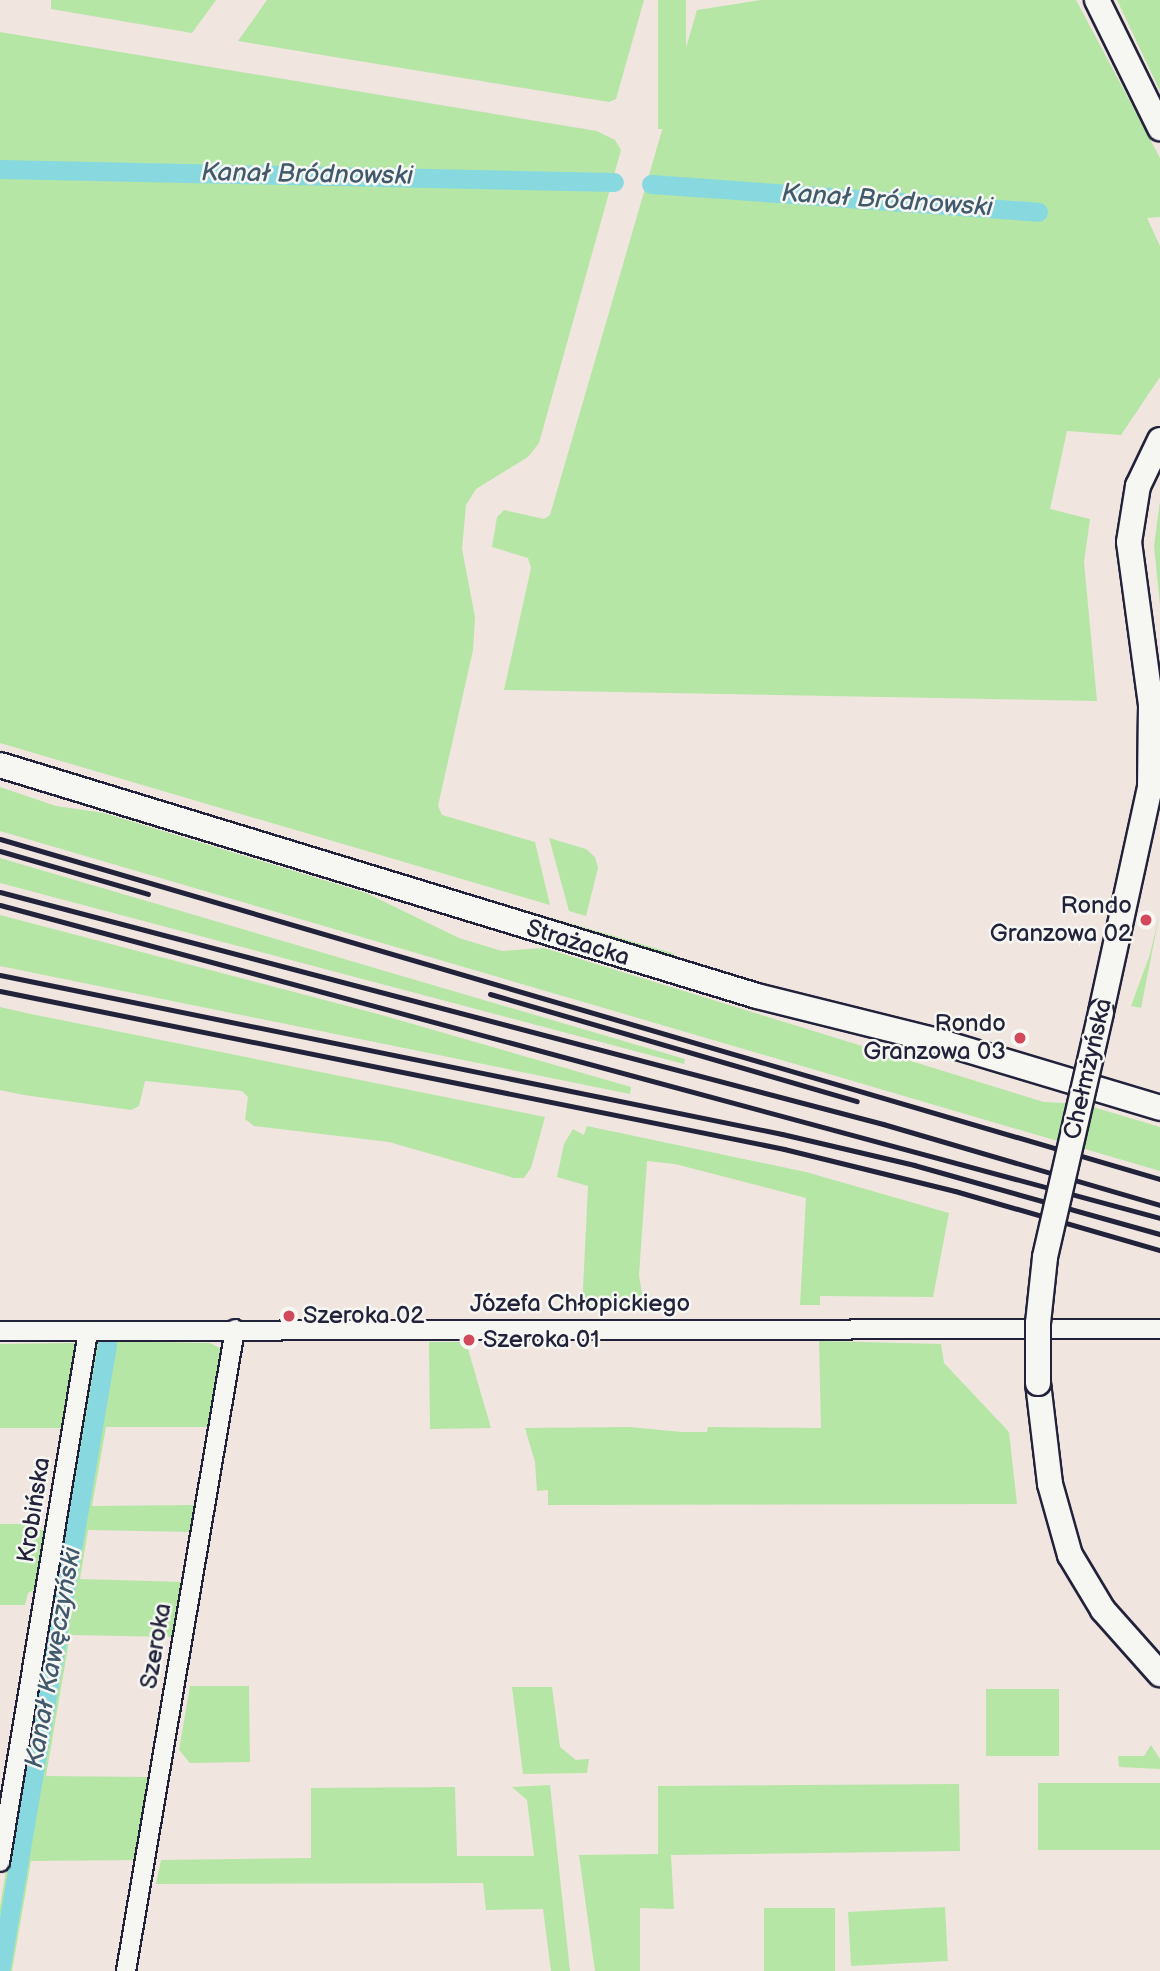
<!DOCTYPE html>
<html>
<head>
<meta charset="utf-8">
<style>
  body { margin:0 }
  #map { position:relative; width:1160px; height:1971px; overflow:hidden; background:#f1e5e0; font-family:"Balsamiq Sans",sans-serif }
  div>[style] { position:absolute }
  .green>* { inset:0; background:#b5e6a5; transform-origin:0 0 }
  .canal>* { height:19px; margin:-9.5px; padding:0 9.5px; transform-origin:9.5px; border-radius:9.5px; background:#88d9df }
  .roads { filter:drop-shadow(2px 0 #22223b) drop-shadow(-2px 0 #22223b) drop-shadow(0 2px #22223b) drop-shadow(0 -2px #22223b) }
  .street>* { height:18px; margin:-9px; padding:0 9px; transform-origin:9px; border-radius:9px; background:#f6f6f2 }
  .secondary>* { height:24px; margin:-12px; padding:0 12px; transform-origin:12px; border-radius:12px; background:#f6f6f2 }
  .rail>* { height:5px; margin:-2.5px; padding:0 2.5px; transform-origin:2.5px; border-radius:2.5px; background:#22223b }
  .bridges { filter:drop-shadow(2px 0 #22223b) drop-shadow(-2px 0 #22223b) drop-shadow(0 2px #22223b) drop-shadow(0 -2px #22223b) }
  .secondary-bridge>* { height:24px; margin:-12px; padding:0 12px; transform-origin:12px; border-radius:12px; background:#f6f6f2 }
  .dots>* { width:19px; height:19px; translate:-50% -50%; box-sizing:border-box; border:4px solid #f6f6f2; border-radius:50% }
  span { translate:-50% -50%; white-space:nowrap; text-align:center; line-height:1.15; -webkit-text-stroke:5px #f6f6f2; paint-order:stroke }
  .poi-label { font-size:24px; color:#22223b }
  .right { translate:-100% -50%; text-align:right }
  .left { translate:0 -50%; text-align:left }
  .street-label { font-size:24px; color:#22223b }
  .water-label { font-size:26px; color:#41596c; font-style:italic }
</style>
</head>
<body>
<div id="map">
  <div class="green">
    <i style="clip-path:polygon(51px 0,216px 0,192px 33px,51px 9px)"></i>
    <i style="clip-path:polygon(267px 0,644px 0,616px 99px,609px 102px,238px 41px)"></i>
    <i style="left:658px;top:0;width:28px;height:129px"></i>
    <i style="clip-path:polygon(761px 0,1076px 0,1160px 158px,1160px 217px,1147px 218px,1160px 246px,1160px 377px,1121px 435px,1067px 431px,1050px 509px,1090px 519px,1084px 562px,1097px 701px,504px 690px,531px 568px,528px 558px,492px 547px,497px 517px,504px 510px,544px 519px,550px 515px,697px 10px)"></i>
    <i style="clip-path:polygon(1117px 0,1160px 0,1160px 91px)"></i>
    <i style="clip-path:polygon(0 32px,597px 131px,615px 140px,621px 150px,539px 443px,528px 457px,476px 489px,466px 505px,462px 549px,475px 617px,473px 650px,438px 806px,442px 815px,535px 842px,550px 905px,0 743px)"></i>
    <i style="clip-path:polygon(1160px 501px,1160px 605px,1154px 546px)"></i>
    <i style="clip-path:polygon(0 787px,56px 806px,104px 813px,366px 893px,459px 938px,502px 951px,544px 948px,1044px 1102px,1083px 1104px,1160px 1127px,1160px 1171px,0 831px)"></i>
    <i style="clip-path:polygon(549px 838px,586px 849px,595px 857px,598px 868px,586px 916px,569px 911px)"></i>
    <i style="clip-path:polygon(326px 852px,672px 953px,686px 963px)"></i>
    <i style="clip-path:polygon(0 858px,685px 1059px,684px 1064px,0 883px)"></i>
    <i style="clip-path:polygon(1160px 912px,1141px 1008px,1131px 1006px,1150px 954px)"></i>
    <i style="clip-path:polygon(0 915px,378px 1014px,631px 1087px,630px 1094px,0 966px)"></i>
    <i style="clip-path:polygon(0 1007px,31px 1014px,545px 1117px,531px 1168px,524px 1178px,514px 1178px,389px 1142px,254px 1126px,245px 1119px,248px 1097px,242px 1091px,145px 1081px,139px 1106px,131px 1110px,24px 1095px,0 1090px)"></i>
    <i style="clip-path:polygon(587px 1126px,806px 1172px,949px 1213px,933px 1297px,820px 1296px,820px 1305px,800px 1305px,806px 1198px,675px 1164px,647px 1161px,639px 1275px,644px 1307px,582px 1309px,588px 1186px,557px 1177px,564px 1144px,573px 1129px,584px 1135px)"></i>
    <i style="clip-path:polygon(93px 1341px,210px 1343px,223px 1350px,209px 1427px,106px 1427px,92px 1506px,195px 1505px,192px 1532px,88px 1530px,80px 1579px,183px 1582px,175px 1637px,70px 1635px,46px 1776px,150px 1777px,136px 1860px,31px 1861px,12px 1971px,0 1971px,0 1907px)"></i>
    <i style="clip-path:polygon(819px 1341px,941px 1344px,944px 1363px,1009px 1432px,1017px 1504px,548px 1505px,548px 1490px,537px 1491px,535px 1462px,525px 1428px,630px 1427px,682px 1432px,707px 1432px,708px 1427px,821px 1428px)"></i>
    <i style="clip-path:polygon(429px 1342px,466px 1342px,491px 1428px,430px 1429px)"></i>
    <i style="clip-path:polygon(75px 1343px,63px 1428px,0 1428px,0 1344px)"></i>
    <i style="clip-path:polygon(0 1524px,36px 1524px,35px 1530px,44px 1530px,35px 1589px,28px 1593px,25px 1605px,0 1605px)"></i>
    <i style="clip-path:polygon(190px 1686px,249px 1686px,250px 1762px,190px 1763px,179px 1750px)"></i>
    <i style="clip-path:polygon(512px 1687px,552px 1687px,560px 1747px,576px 1760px,589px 1759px,587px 1773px,523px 1774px)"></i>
    <i style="left:986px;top:1689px;width:73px;height:67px"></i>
    <i style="clip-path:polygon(1151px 1745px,1160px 1759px,1160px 1769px,1119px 1767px,1118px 1756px,1144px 1756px)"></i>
    <i style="left:1038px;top:1783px;width:122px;height:67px"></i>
    <i style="clip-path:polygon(959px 1784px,960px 1851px,671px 1855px,674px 1909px,640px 1908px,640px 1971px,595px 1971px,579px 1855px,658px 1854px,658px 1786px)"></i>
    <i style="clip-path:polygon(550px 1785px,570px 1971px,551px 1971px,543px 1909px,486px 1910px,483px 1883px,156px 1884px,161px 1860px,311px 1858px,311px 1788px,455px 1787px,457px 1856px,534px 1856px,527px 1800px,512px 1787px)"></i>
    <i style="left:945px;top:1907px;width:54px;height:97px;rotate:87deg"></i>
    <i style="left:764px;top:1908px;width:71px;height:63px"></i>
  </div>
  <div class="canal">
    <i style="left:0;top:169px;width:614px;rotate:1.21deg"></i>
    <i style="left:651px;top:184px;width:388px;rotate:4.1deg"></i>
    <i style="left:0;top:1971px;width:635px;rotate:-80.3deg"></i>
  </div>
  <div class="roads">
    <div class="street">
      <i style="left:0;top:1331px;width:1160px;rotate:-0.1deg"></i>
      <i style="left:0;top:1862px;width:537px;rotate:-80.57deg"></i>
      <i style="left:126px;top:1971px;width:651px;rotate:-80.36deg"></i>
    </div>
    <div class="secondary">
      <i style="left:1097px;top:0;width:143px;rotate:63.8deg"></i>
      <i style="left:0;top:765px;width:791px;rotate:16.97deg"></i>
      <i style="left:757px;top:996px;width:182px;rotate:14deg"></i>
      <i style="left:934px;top:1040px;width:236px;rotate:16.7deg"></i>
      <i style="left:1101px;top:1012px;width:230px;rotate:-77.7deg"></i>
      <i style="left:1150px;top:787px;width:82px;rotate:-89.3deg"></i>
      <i style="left:1151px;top:705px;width:164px;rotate:-97.7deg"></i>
      <i style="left:1129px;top:542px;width:57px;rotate:-80.9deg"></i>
      <i style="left:1138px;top:486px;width:51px;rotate:-64.4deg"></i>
      <i style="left:1038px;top:1383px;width:102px;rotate:83.2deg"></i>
      <i style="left:1050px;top:1484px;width:74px;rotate:74.3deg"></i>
      <i style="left:1070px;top:1555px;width:64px;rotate:59deg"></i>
      <i style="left:1103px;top:1610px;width:86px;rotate:48.3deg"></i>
    </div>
  </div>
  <div class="rail">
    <i style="left:0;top:839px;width:1209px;rotate:16.34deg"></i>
    <i style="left:0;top:851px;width:154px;rotate:16.2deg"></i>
    <i style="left:0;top:892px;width:913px;rotate:14.72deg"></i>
    <i style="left:883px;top:1124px;width:289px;rotate:16.3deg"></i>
    <i style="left:0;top:905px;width:1201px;rotate:15.1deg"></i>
    <i style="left:0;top:975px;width:798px;rotate:11.49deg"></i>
    <i style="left:782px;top:1134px;width:136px;rotate:13.2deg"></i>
    <i style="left:914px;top:1165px;width:255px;rotate:15.7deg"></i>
    <i style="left:0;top:991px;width:800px;rotate:11.39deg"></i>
    <i style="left:784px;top:1149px;width:176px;rotate:13.8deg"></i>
    <i style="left:955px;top:1191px;width:213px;rotate:16.1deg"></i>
    <i style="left:490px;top:994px;width:382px;rotate:16.3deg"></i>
  </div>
  <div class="bridges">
    <div class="secondary-bridge">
      <i style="left:1038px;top:1383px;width:60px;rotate:-90deg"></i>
      <i style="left:1038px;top:1323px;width:66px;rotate:-83.9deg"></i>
      <i style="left:1045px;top:1257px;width:251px;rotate:-77.1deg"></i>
    </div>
  </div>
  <div class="dots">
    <i style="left:1146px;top:920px;background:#d1495b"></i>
    <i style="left:1020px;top:1038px;background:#d1495b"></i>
    <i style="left:289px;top:1316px;background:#d1495b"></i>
    <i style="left:469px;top:1340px;background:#d1495b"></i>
  </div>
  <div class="poi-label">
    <span class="right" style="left:1132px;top:920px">Rondo<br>Granzowa 02</span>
    <span class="right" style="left:1006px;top:1038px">Rondo<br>Granzowa 03</span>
    <span class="left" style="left:303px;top:1316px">Szeroka 02</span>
    <span class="left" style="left:483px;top:1340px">Szeroka 01</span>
  </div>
  <div class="street-label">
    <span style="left:578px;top:943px;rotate:17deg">Strażacka</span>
    <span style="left:1088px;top:1069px;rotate:-77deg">Chełmżyńska</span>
    <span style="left:580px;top:1304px">Józefa Chłopickiego</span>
    <span style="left:34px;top:1510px;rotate:-81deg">Krobińska</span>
    <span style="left:156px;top:1646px;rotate:-80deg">Szeroka</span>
  </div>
  <div class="water-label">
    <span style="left:307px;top:175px;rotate:1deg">Kanał Bródnowski</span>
    <span style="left:887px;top:201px;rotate:4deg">Kanał Bródnowski</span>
    <span style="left:54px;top:1658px;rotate:-80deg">Kanał Kawęczyński</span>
  </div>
</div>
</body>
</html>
